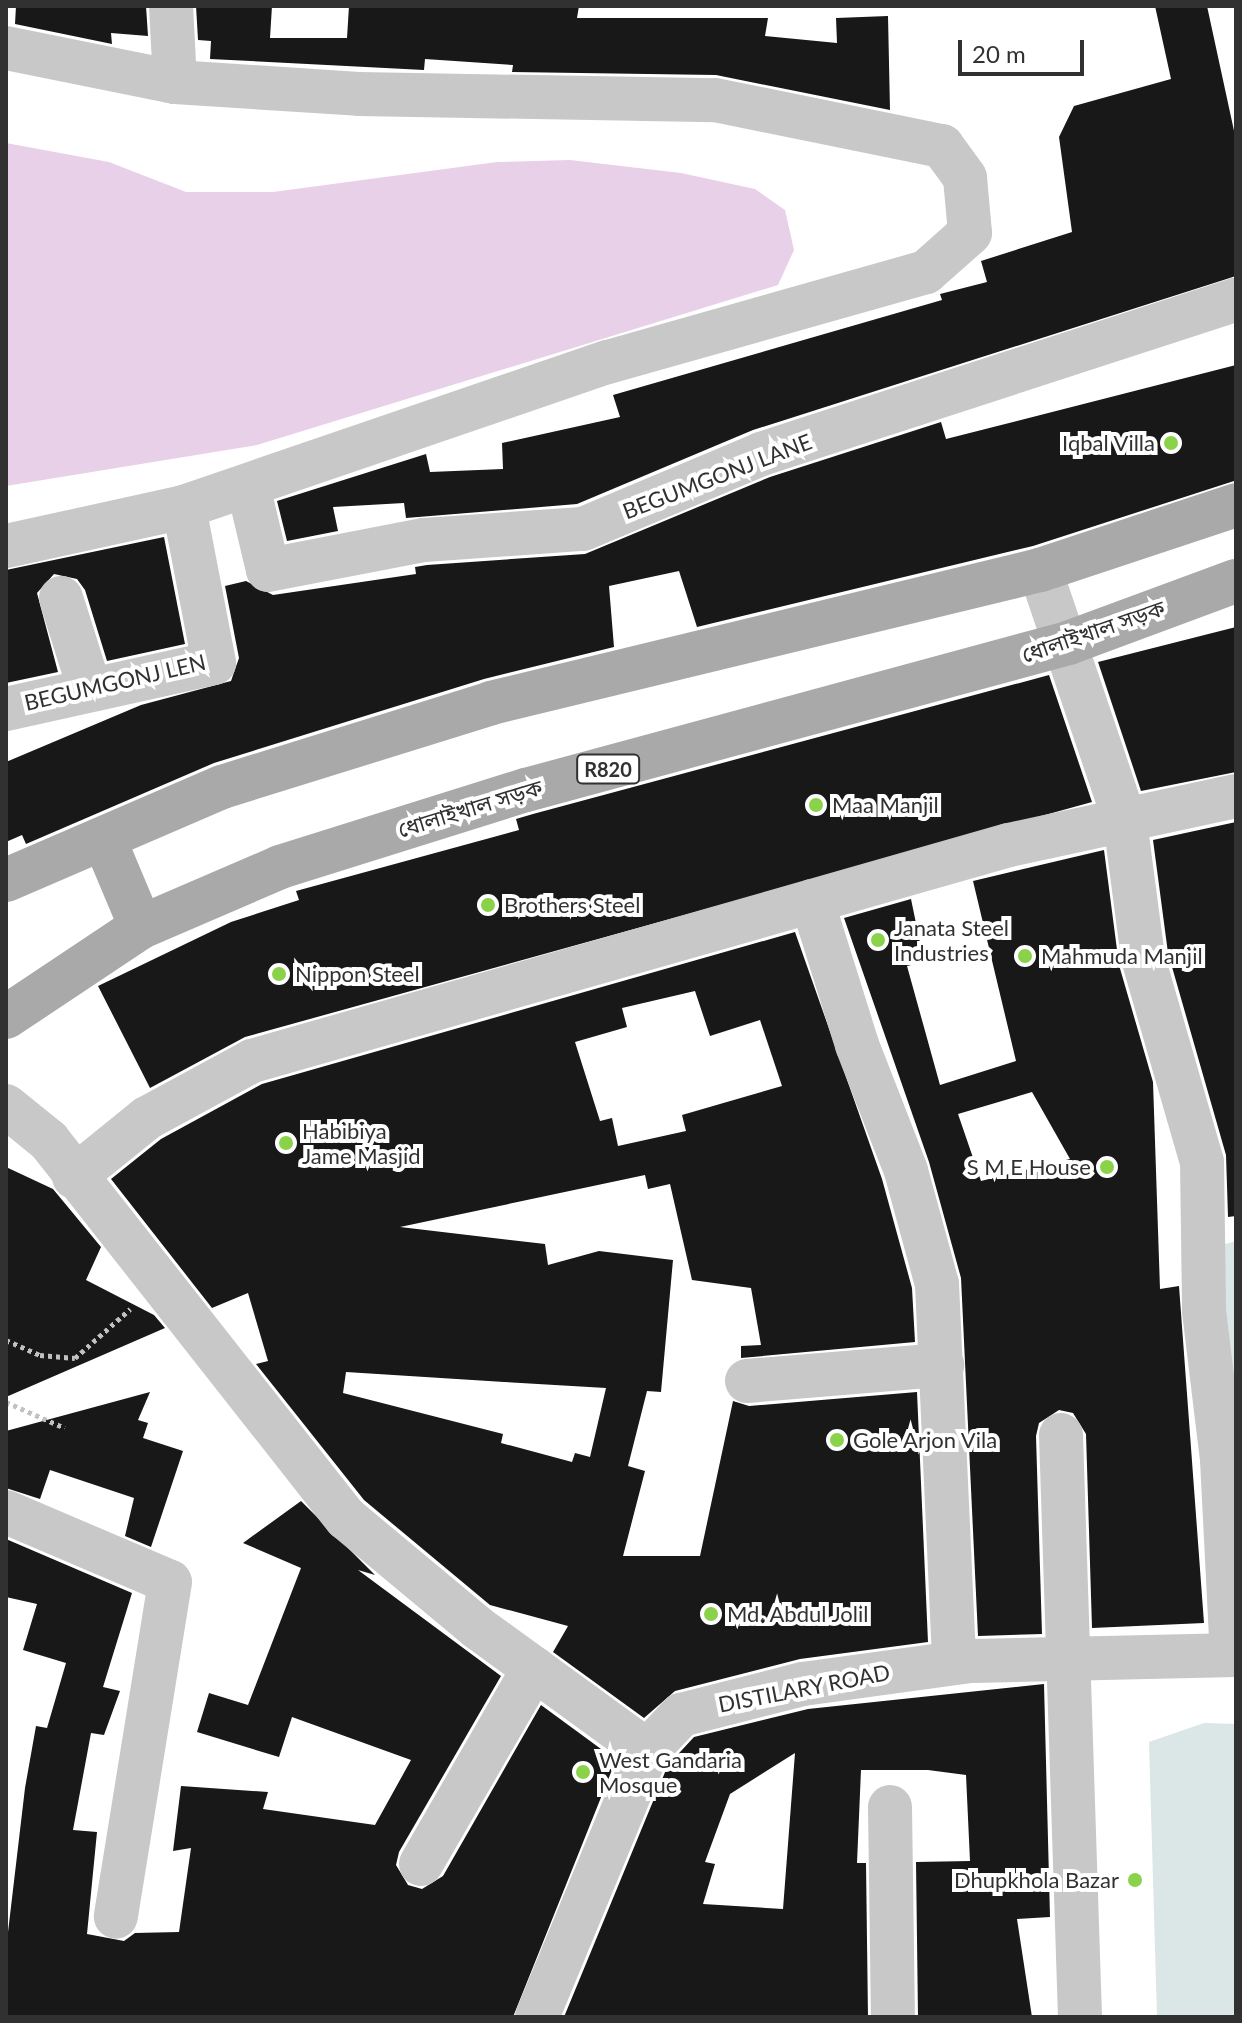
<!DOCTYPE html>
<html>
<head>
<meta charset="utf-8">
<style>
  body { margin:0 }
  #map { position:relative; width:1242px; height:2023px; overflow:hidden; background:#fff; font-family:Lato,"Noto Sans Bengali",sans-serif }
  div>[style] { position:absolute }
  .green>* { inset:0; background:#dbe6e7 }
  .water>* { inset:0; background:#e9d0e9 }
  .building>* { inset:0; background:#181818 }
  .path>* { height:5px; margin-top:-2.5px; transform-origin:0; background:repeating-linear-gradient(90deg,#c1c1c1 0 4px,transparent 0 8px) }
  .minor>* { height:44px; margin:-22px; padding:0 22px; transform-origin:22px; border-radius:22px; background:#c8c8c8 }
  .primary>* { height:44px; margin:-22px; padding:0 22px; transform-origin:22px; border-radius:22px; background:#a9a9a9 }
  .dots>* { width:22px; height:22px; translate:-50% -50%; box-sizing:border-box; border:4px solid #fff; border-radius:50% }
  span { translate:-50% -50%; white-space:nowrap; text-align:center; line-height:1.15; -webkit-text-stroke:8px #fff; paint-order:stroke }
  .shield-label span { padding:2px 6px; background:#fff; border:2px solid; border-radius:6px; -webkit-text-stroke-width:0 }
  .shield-label { font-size:20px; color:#313131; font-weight:700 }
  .poi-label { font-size:22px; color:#313131 }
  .right { translate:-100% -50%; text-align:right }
  .left { translate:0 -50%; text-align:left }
  .street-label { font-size:22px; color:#313131 }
  .frame { position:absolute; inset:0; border:8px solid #313131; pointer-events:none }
  .scale { position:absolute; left:958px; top:40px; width:126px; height:36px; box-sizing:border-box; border:4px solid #313131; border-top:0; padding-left:10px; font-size:24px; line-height:28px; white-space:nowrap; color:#313131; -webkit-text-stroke:6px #fff; paint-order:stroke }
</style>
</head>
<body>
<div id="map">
  <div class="green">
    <i style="clip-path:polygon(1236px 1241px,1236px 1455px,1218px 1246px)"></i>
    <i style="clip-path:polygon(1204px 1723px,1236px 1724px,1236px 2017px,1157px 2017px,1149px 1742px)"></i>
  </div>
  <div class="water">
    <i style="clip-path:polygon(6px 143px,109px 162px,186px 192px,273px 192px,497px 162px,570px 160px,681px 173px,755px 189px,785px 210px,794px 250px,778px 285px,257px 445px,6px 486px)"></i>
  </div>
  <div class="building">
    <i style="clip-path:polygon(16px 6px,146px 6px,148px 36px,111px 33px,112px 44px,15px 24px)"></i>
    <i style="clip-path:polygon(196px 6px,272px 6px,270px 38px,347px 38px,349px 6px,579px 6px,577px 18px,768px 18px,765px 36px,837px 43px,836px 18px,888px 16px,890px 110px,716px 75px,512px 72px,513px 65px,425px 59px,424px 70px,210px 59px,211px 41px,198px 40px)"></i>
    <i style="clip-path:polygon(1155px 6px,1207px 6px,1236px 140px,1236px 276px,753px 430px,577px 504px,406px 518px,404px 503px,333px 507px,338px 531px,287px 541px,277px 501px,426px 454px,430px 472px,503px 469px,502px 443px,620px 417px,613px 395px,942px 300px,940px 294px,987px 282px,981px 261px,1072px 232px,1059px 137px,1074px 106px,1171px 79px)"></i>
    <i style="clip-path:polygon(1236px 365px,1234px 481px,1033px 546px,697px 627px,679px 571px,609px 586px,614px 647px,484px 679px,214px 763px,26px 844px,22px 835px,6px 842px,6px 762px,141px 705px,231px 681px,239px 658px,225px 586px,246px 581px,273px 595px,416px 574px,415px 567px,427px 565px,585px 554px,770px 477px,941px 422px,946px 439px)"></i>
    <i style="clip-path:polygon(164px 537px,185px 644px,107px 661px,85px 590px,77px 579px,54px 574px,37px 593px,58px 672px,6px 683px,6px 570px)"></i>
    <i style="clip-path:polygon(1236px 627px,1236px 772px,1141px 791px,1098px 662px)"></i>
    <i style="clip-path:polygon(1049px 675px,1092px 802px,245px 1037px,150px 1088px,98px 986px,231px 922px,299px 900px,296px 891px,519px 830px,516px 819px,533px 814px)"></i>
    <i style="clip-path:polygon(1236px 822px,1236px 1216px,1228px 1217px,1226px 1155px,1168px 953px,1153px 840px)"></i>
    <i style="clip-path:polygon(evenodd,1104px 850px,1119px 965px,1153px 1082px,1160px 1289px,1179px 1286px,1204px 1623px,1092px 1628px,1086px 1434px,1073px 1413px,1059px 1410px,1039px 1423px,1036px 1436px,1042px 1634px,978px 1636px,961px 1278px,929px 1162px,844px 918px,911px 899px,924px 962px,907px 966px,940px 1085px,1016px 1061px,973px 881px,1104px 850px,1032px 1092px,1070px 1159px,981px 1181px,958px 1114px,1032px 1092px)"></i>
    <i style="clip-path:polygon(evenodd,795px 932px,882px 1179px,912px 1288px,915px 1342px,741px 1358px,741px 1346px,761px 1345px,751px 1288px,692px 1280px,670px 1184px,648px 1189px,645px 1175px,400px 1227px,545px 1244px,548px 1265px,599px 1251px,673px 1260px,661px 1392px,647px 1391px,628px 1466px,645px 1471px,623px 1556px,700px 1556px,733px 1401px,749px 1406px,917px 1392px,928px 1642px,800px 1659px,675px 1691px,644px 1718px,553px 1652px,568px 1626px,490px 1605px,364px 1500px,256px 1364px,268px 1361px,248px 1293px,212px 1308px,111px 1179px,161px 1139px,262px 1084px,795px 932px,695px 991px,710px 1036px,760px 1020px,782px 1086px,682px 1115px,686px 1131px,618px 1146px,612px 1118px,600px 1121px,575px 1042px,627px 1027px,622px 1008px,695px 991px,795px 932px,346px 1372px,504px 1382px,606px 1388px,590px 1457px,575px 1453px,572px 1462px,501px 1443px,503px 1434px,343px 1393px,346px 1372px)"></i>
    <i style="clip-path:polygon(6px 1167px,53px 1189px,101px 1247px,86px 1280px,154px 1315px,165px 1328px,6px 1397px)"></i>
    <i style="clip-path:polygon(150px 1392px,138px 1420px,148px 1423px,143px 1438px,183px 1451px,151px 1547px,125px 1536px,134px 1498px,50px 1470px,40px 1499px,6px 1488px,6px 1431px)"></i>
    <i style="clip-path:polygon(301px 1501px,375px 1575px,358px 1570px,501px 1676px,399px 1852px,396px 1865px,408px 1885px,422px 1889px,443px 1876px,541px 1705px,616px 1760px,513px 2017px,6px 2017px,6px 1949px,25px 1788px,36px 1726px,47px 1728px,66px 1663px,23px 1650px,37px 1604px,6px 1597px,6px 1539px,132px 1593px,103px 1687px,120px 1691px,104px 1735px,91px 1733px,73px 1830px,97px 1832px,87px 1934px,124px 1941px,135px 1933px,179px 1932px,191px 1848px,173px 1851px,181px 1786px,268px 1792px,263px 1809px,375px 1825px,411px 1760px,292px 1717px,279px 1757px,197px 1732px,209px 1693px,248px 1705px,301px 1568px,243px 1543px)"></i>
    <i style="clip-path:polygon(evenodd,1044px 1684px,1050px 1917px,1017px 1919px,1032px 2017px,918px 2017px,916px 1862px,970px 1861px,966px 1775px,928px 1770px,861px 1770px,857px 1863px,866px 1863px,868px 2017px,564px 2017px,668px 1765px,694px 1737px,808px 1709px,1044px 1684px,795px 1753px,783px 1909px,703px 1904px,715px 1864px,705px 1862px,730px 1794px,795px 1753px)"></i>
  </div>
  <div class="path">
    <i style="left:6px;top:1340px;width:37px;rotate:24deg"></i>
    <i style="left:40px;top:1355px;width:35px;rotate:5deg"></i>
    <i style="left:75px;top:1358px;width:74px;rotate:-41.7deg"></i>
    <i style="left:6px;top:1402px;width:64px;rotate:23.8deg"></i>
  </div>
  <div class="minor">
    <i style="left:171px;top:6px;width:76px;rotate:87deg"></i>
    <i style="left:6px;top:48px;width:172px;rotate:11.4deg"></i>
    <i style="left:175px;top:82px;width:184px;rotate:3.7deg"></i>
    <i style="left:359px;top:94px;width:356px;rotate:1deg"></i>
    <i style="left:715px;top:100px;width:232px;rotate:11.5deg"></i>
    <i style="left:942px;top:146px;width:39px;rotate:54deg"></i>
    <i style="left:965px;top:178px;width:55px;rotate:84.8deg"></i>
    <i style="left:970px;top:233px;width:59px;rotate:138.4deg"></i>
    <i style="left:926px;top:272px;width:331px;rotate:164.2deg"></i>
    <i style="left:607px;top:362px;width:447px;rotate:161.1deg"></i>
    <i style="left:184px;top:507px;width:182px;rotate:167.6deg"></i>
    <i style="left:248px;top:486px;width:86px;rotate:76.6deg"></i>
    <i style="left:268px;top:570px;width:159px;rotate:-10.9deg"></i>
    <i style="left:424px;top:540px;width:159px;rotate:-4deg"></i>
    <i style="left:583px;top:529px;width:193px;rotate:-22.8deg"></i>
    <i style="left:761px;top:454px;width:499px;rotate:-18deg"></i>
    <i style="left:1040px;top:570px;width:265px;rotate:71.3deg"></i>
    <i style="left:1125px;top:821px;width:138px;rotate:82.5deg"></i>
    <i style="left:1143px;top:958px;width:212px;rotate:73.9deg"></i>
    <i style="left:1202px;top:1162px;width:149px;rotate:89.2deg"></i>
    <i style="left:1204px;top:1311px;width:150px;rotate:83.1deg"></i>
    <i style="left:1222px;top:1460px;width:195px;rotate:87.1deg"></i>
    <i style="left:61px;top:598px;width:93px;rotate:72.5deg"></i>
    <i style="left:6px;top:709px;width:213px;rotate:-12.5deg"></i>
    <i style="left:214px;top:663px;width:159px;rotate:-100.9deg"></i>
    <i style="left:812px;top:901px;width:151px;rotate:72.6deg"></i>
    <i style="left:857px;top:1045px;width:135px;rotate:68.7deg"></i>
    <i style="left:906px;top:1171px;width:117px;rotate:74.7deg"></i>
    <i style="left:937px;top:1284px;width:379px;rotate:87.4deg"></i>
    <i style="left:6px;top:1106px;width:55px;rotate:39.1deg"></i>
    <i style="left:49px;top:1141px;width:480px;rotate:51.8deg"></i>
    <i style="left:346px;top:1518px;width:172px;rotate:39.8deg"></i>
    <i style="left:478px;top:1628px;width:209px;rotate:36deg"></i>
    <i style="left:74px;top:1177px;width:94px;rotate:-38.9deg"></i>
    <i style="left:147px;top:1118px;width:119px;rotate:-28.5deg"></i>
    <i style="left:252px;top:1061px;width:787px;rotate:-15.93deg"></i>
    <i style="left:1009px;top:845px;width:232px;rotate:-12.2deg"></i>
    <i style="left:747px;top:1381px;width:196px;rotate:-4.7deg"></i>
    <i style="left:1061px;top:1435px;width:582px;rotate:88.13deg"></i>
    <i style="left:6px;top:1512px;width:178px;rotate:23.1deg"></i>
    <i style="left:170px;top:1582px;width:339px;rotate:99.2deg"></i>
    <i style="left:890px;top:1807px;width:210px;rotate:89.2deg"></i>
    <i style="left:421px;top:1864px;width:226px;rotate:-60deg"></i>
    <i style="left:537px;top:2017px;width:288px;rotate:-67.5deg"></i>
    <i style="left:647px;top:1751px;width:50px;rotate:-46.6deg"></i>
    <i style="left:681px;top:1715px;width:126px;rotate:-14.3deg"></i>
    <i style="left:803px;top:1684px;width:171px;rotate:-7.8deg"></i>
    <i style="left:972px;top:1661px;width:264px;rotate:-1.3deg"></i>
  </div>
  <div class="primary">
    <i style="left:104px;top:839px;width:95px;rotate:67.2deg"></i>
    <i style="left:6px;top:880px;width:235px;rotate:-23.3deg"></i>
    <i style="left:222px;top:787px;width:282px;rotate:-17.3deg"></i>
    <i style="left:491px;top:703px;width:565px;rotate:-13.62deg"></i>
    <i style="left:1040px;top:570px;width:206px;rotate:-18.3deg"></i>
    <i style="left:6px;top:1017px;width:162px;rotate:-33.7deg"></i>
    <i style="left:141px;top:927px;width:151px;rotate:-23.3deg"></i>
    <i style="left:280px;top:867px;width:258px;rotate:-17.4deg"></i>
    <i style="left:526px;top:790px;width:562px;rotate:-15.17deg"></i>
    <i style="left:1068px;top:643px;width:179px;rotate:-20.3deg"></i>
  </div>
  <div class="dots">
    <i style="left:1171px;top:443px;background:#8ad249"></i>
    <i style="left:816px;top:805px;background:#8ad249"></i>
    <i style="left:488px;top:905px;background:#8ad249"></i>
    <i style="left:878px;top:940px;background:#8ad249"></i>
    <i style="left:1025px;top:956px;background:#8ad249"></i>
    <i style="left:279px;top:974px;background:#8ad249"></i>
    <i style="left:286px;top:1143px;background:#8ad249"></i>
    <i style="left:1107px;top:1167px;background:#8ad249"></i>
    <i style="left:837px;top:1440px;background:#8ad249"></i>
    <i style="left:711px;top:1614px;background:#8ad249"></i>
    <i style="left:583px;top:1772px;background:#8ad249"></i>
    <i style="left:1135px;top:1880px;background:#8ad249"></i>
  </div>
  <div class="shield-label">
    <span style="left:608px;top:769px">R820</span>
  </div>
  <div class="poi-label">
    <span class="right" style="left:1155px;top:443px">Iqbal Villa</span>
    <span class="left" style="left:832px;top:805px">Maa Manjil</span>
    <span class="left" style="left:504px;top:905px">Brothers Steel</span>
    <span class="left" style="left:894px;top:940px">Janata Steel<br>Industries</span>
    <span class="left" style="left:1041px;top:956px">Mahmuda Manjil</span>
    <span class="left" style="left:295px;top:974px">Nippon Steel</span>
    <span class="left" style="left:302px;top:1143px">Habibiya<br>Jame Masjid</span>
    <span class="right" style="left:1091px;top:1167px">S M E House</span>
    <span class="left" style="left:853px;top:1440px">Gole Arjon Vila</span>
    <span class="left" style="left:727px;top:1614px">Md. Abdul Jolil</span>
    <span class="left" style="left:599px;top:1772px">West Gandaria<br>Mosque</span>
    <span class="right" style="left:1119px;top:1880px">Dhupkhola Bazar</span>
  </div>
  <div class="street-label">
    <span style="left:717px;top:476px;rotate:-21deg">BEGUMGONJ LANE</span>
    <span style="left:1093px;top:631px;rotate:-19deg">ধোলাইখাল সড়ক</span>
    <span style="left:115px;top:682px;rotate:-13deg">BEGUMGONJ LEN</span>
    <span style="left:470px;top:808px;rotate:-17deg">ধোলাইখাল সড়ক</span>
    <span style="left:804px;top:1688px;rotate:-11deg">DISTILARY ROAD</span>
  </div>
  <div class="frame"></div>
  <div class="scale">20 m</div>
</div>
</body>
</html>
